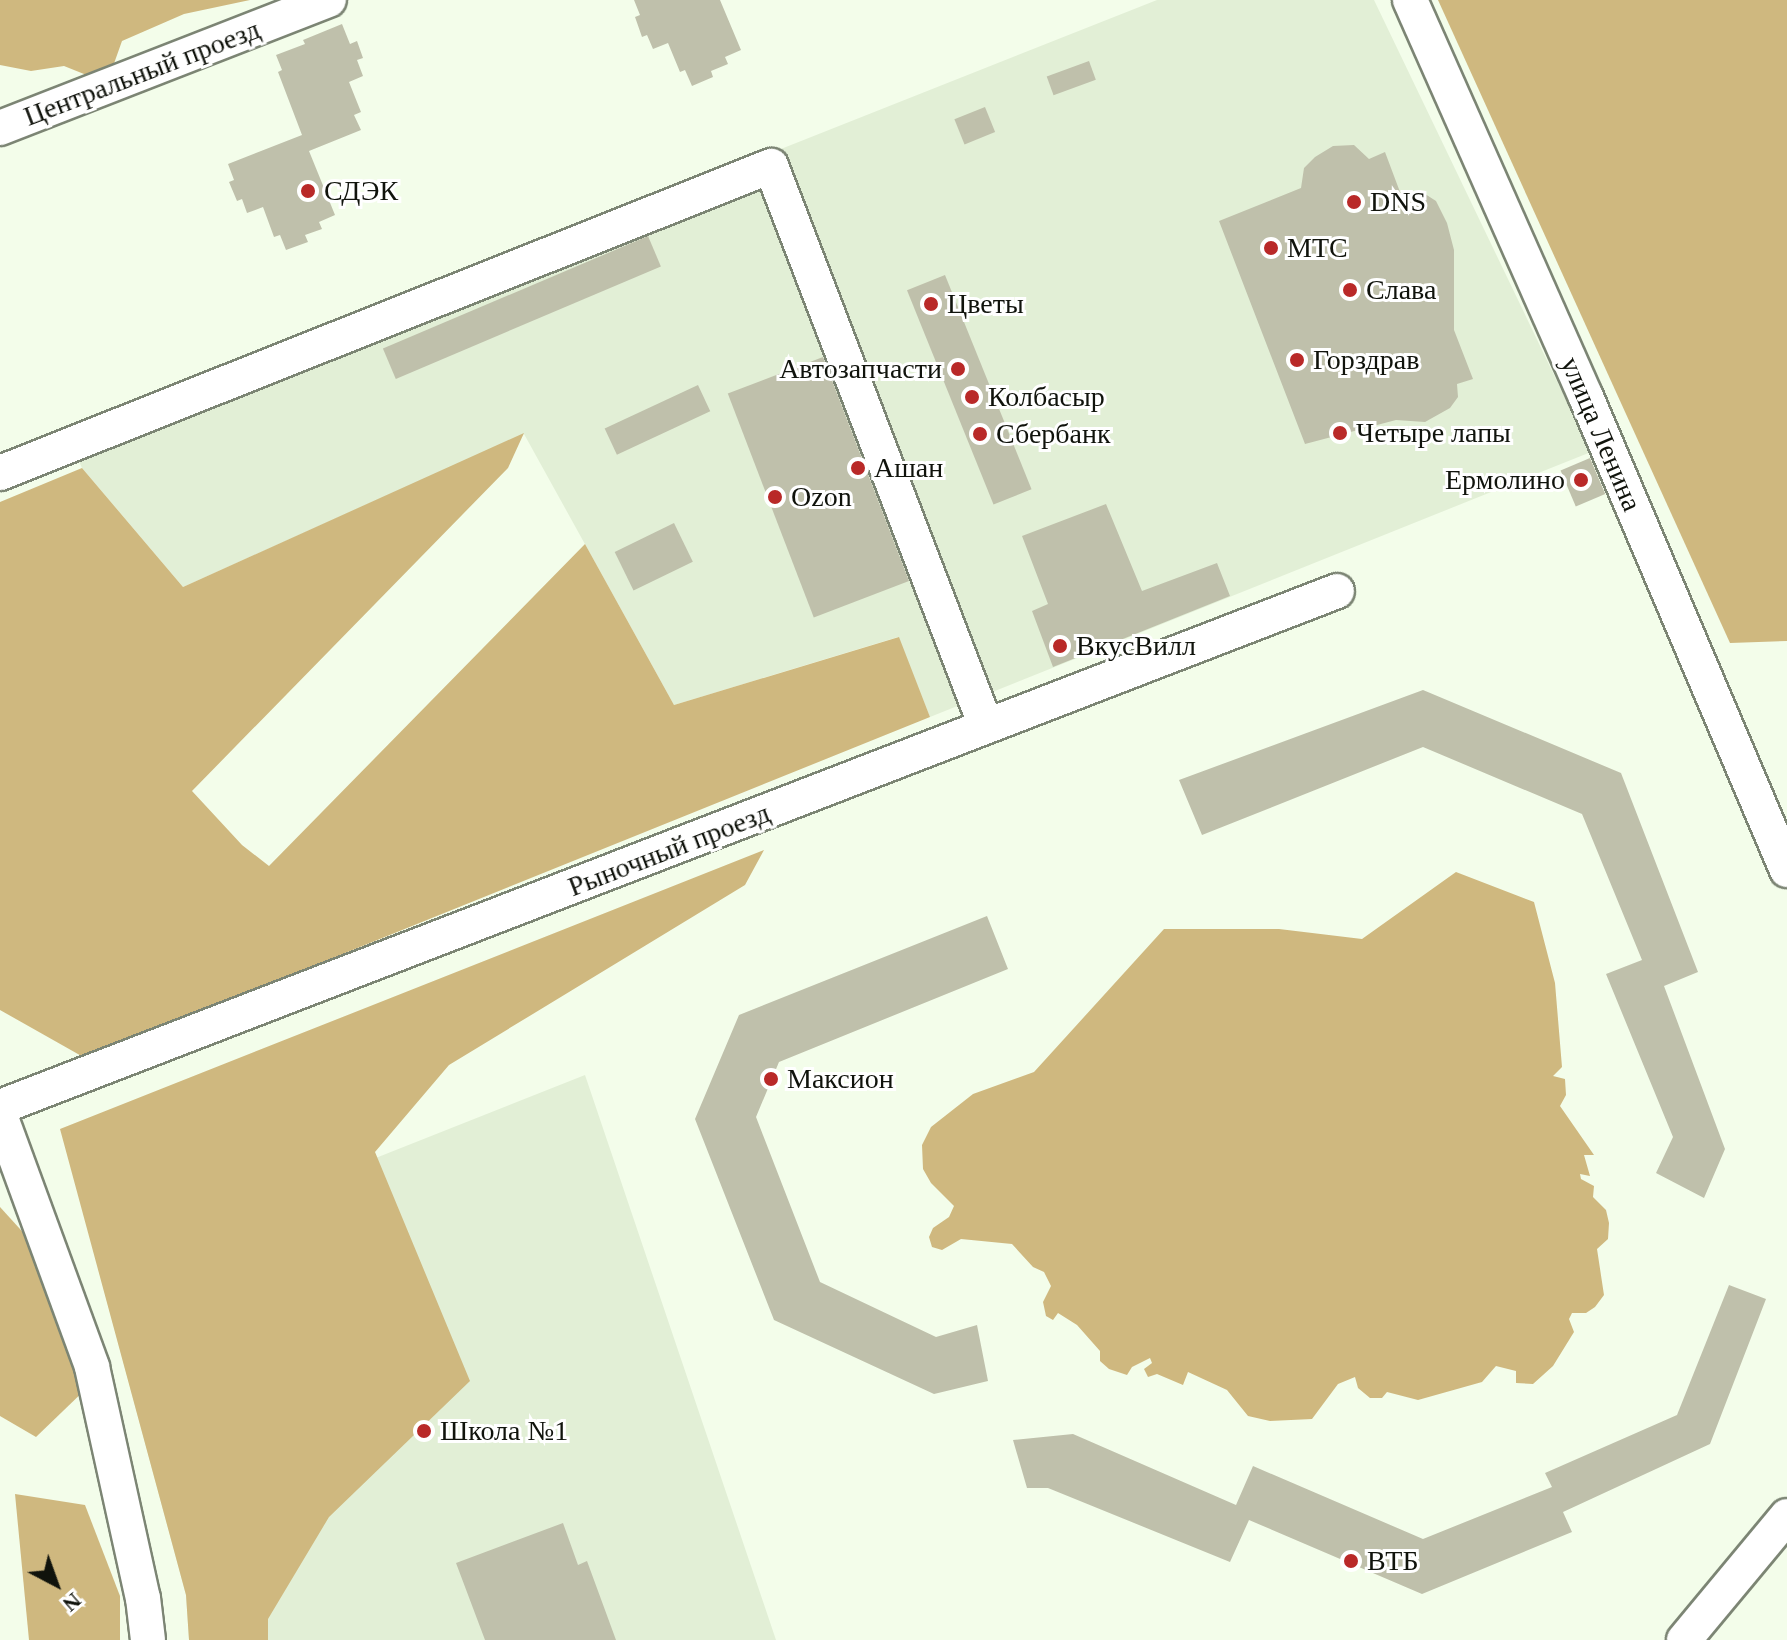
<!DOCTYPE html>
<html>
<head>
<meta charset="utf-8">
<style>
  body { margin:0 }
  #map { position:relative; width:1787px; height:1640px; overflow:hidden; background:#f3fdea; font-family:"Times New Roman",serif }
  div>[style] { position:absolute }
  .built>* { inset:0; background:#e2efd6 }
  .forest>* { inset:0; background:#cfb87f }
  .building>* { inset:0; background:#bfc0ab; transform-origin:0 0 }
  .roads { filter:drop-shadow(2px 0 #7c8574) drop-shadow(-2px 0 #7c8574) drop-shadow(0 2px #7c8574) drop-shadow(0 -2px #7c8574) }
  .minor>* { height:34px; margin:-17px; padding:0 17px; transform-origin:17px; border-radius:17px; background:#fff }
  .dots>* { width:22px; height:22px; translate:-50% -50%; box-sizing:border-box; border:4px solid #fff; border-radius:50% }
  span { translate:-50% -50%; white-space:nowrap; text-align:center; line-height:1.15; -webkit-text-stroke:6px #fff; paint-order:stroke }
  .street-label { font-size:28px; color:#10130c }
  .poi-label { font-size:28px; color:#10130c }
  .left { translate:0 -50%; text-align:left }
  .right { translate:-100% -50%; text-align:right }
  .north { position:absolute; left:16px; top:1544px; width:80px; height:80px; -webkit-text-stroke:6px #fff; paint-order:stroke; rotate:139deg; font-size:22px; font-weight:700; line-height:32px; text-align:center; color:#10130c }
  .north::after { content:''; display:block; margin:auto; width:28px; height:36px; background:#10130c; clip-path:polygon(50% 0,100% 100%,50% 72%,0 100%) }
</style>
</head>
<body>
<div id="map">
  <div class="built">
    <i style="clip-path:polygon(1157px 0,1374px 0,1591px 452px,930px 717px,898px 637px,674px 705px,524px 434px,183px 587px,82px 468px,66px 432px)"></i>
    <i style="clip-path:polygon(585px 1075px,776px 1640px,189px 1640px,186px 1595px,98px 1268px)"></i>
  </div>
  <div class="forest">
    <i style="clip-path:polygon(0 0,250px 0,184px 14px,122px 41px,111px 72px,89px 76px,64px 66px,31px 71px,0 65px)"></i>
    <i style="clip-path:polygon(1438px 0,1787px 0,1787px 641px,1730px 643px)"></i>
    <i style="clip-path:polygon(524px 433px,508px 468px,192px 791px,242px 845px,269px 866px,585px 544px,674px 705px,899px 637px,930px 717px,85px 1058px,0 1010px,0 502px,82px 468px,183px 587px)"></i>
    <i style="clip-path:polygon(764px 850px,745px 885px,449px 1065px,375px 1152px,470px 1381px,329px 1517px,268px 1619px,268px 1640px,189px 1640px,186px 1595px,60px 1129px)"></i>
    <i style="clip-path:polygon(1456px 872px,1534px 902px,1555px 983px,1562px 1067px,1553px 1076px,1565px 1079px,1566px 1095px,1560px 1106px,1594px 1155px,1584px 1155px,1590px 1176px,1580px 1174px,1581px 1179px,1594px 1186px,1593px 1197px,1606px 1210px,1609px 1223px,1608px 1239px,1597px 1249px,1604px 1295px,1595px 1307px,1586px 1313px,1572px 1313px,1569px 1319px,1574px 1332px,1553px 1366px,1533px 1384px,1516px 1383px,1516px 1371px,1496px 1366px,1482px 1382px,1418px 1400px,1387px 1392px,1382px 1398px,1370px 1398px,1358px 1388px,1355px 1377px,1338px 1384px,1312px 1419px,1270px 1421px,1248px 1416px,1227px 1390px,1188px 1372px,1183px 1385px,1157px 1374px,1148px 1377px,1144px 1369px,1152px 1363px,1150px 1358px,1132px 1367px,1127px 1375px,1109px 1369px,1100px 1361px,1100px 1351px,1077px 1325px,1058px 1313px,1053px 1320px,1046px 1316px,1043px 1302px,1051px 1286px,1044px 1272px,1033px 1267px,1012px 1244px,961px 1239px,942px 1250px,932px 1247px,929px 1237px,933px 1228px,949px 1217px,954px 1206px,931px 1183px,923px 1169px,922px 1145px,931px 1127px,973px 1094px,1034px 1072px,1164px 929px,1279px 929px,1362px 939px)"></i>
    <i style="clip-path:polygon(0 1207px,60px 1273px,89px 1386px,36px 1437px,0 1416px)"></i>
    <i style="clip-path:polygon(15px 1494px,85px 1505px,120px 1596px,120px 1640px,29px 1640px)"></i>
  </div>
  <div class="building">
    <i style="clip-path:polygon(634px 0,720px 0,741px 50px,725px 57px,728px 64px,711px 71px,713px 77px,692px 86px,685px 70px,680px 72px,668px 43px,653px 49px,647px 35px,642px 37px,635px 17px,640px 15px)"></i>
    <i style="clip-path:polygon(342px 24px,350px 44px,357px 41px,363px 58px,357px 60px,363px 76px,349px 82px,361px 112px,354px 115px,361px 130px,309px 151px,335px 215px,319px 222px,322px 229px,305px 235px,308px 242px,286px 250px,280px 235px,274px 237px,263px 207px,247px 213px,242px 199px,237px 201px,229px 182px,234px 180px,228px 164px,302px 135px,278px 72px,282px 70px,276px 55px,305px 44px,303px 40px)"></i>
    <i style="left:1089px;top:61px;width:20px;height:45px;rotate:70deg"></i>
    <i style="left:985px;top:107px;width:27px;height:33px;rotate:68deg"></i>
    <i style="clip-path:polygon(1354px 145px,1369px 159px,1385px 152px,1400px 192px,1422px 192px,1436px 201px,1447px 223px,1454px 250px,1454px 330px,1473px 379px,1457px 384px,1458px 397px,1450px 408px,1425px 422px,1396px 420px,1305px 444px,1219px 221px,1301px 188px,1304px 168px,1315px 157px,1333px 146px)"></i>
    <i style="left:648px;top:236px;width:33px;height:288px;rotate:67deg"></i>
    <i style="left:945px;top:275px;width:231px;height:41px;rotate:68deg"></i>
    <i style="left:823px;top:357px;width:240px;height:102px;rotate:69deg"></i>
    <i style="left:698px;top:385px;width:29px;height:103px;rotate:65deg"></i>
    <i style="left:1590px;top:458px;width:39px;height:32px;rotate:67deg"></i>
    <i style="clip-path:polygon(1106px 504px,1142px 591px,1217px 563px,1230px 596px,1053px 667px,1032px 611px,1048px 604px,1022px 536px)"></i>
    <i style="left:674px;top:523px;width:43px;height:66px;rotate:64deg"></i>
    <i style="clip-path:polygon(1423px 690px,1621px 773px,1698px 972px,1664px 986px,1725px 1149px,1704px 1198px,1656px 1173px,1673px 1137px,1606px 974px,1642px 960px,1582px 814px,1423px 747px,1202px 835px,1179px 780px)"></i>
    <i style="clip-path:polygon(987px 916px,1008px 969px,779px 1062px,756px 1117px,820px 1282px,936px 1337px,977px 1325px,988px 1381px,934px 1394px,774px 1320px,695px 1119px,739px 1015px)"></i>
    <i style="clip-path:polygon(1729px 1285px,1766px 1299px,1710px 1444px,1563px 1512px,1572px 1532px,1422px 1594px,1249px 1520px,1230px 1562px,1048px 1488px,1027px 1488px,1013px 1440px,1073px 1434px,1236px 1505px,1253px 1466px,1423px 1539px,1552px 1487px,1545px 1473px,1677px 1415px)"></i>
    <i style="clip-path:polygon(563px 1523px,578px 1565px,587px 1561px,616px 1640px,485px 1640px,456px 1563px)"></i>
  </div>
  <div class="roads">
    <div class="minor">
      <i style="left:1410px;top:0;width:434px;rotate:66.1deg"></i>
      <i style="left:1586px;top:397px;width:514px;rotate:66.98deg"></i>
      <i style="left:0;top:128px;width:353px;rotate:-21.3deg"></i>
      <i style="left:0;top:473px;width:830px;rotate:-21.71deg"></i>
      <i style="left:771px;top:166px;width:600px;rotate:69deg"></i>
      <i style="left:0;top:1107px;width:1433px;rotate:-21.1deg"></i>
      <i style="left:0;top:1115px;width:268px;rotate:69.9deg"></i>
      <i style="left:92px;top:1367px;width:237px;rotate:77.6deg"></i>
      <i style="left:143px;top:1598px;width:42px;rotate:83.2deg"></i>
      <i style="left:1684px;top:1640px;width:161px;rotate:-50.3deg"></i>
    </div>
  </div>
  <div class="dots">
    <i style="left:308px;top:191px;background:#b92928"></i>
    <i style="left:1354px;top:202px;background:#b92928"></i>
    <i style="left:1271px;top:248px;background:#b92928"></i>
    <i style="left:1350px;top:290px;background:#b92928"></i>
    <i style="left:931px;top:304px;background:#b92928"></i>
    <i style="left:1297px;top:360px;background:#b92928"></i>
    <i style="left:958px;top:369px;background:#b92928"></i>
    <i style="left:972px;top:397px;background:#b92928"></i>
    <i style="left:1340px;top:433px;background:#b92928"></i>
    <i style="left:980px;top:434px;background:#b92928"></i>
    <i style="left:858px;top:468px;background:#b92928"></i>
    <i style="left:1581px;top:480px;background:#b92928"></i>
    <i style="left:775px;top:497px;background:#b92928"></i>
    <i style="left:1060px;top:646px;background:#b92928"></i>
    <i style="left:771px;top:1079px;background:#b92928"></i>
    <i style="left:424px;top:1431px;background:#b92928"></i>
    <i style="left:1351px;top:1561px;background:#b92928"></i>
  </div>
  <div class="street-label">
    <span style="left:142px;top:73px;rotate:-21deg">Центральный проезд</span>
    <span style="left:1601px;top:434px;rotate:67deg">улица Ленина</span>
    <span style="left:669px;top:850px;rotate:-21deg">Рыночный проезд</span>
  </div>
  <div class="poi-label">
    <span class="left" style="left:324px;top:191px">СДЭК</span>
    <span class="left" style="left:1370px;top:202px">DNS</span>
    <span class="left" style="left:1287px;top:248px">МТС</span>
    <span class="left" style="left:1366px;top:290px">Слава</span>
    <span class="left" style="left:947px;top:304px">Цветы</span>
    <span class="left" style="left:1313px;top:360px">Горздрав</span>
    <span class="right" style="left:942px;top:369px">Автозапчасти</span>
    <span class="left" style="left:988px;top:397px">Колбасыр</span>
    <span class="left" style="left:1356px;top:433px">Четыре лапы</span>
    <span class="left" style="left:996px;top:434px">Сбербанк</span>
    <span class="left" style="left:874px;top:468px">Ашан</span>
    <span class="right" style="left:1565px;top:480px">Ермолино</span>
    <span class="left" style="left:791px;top:497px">Ozon</span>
    <span class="left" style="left:1076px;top:646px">ВкусВилл</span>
    <span class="left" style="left:787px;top:1079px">Максион</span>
    <span class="left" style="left:440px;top:1431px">Школа №1</span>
    <span class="left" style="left:1367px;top:1561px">ВТБ</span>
  </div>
  <div class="north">N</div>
</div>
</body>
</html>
